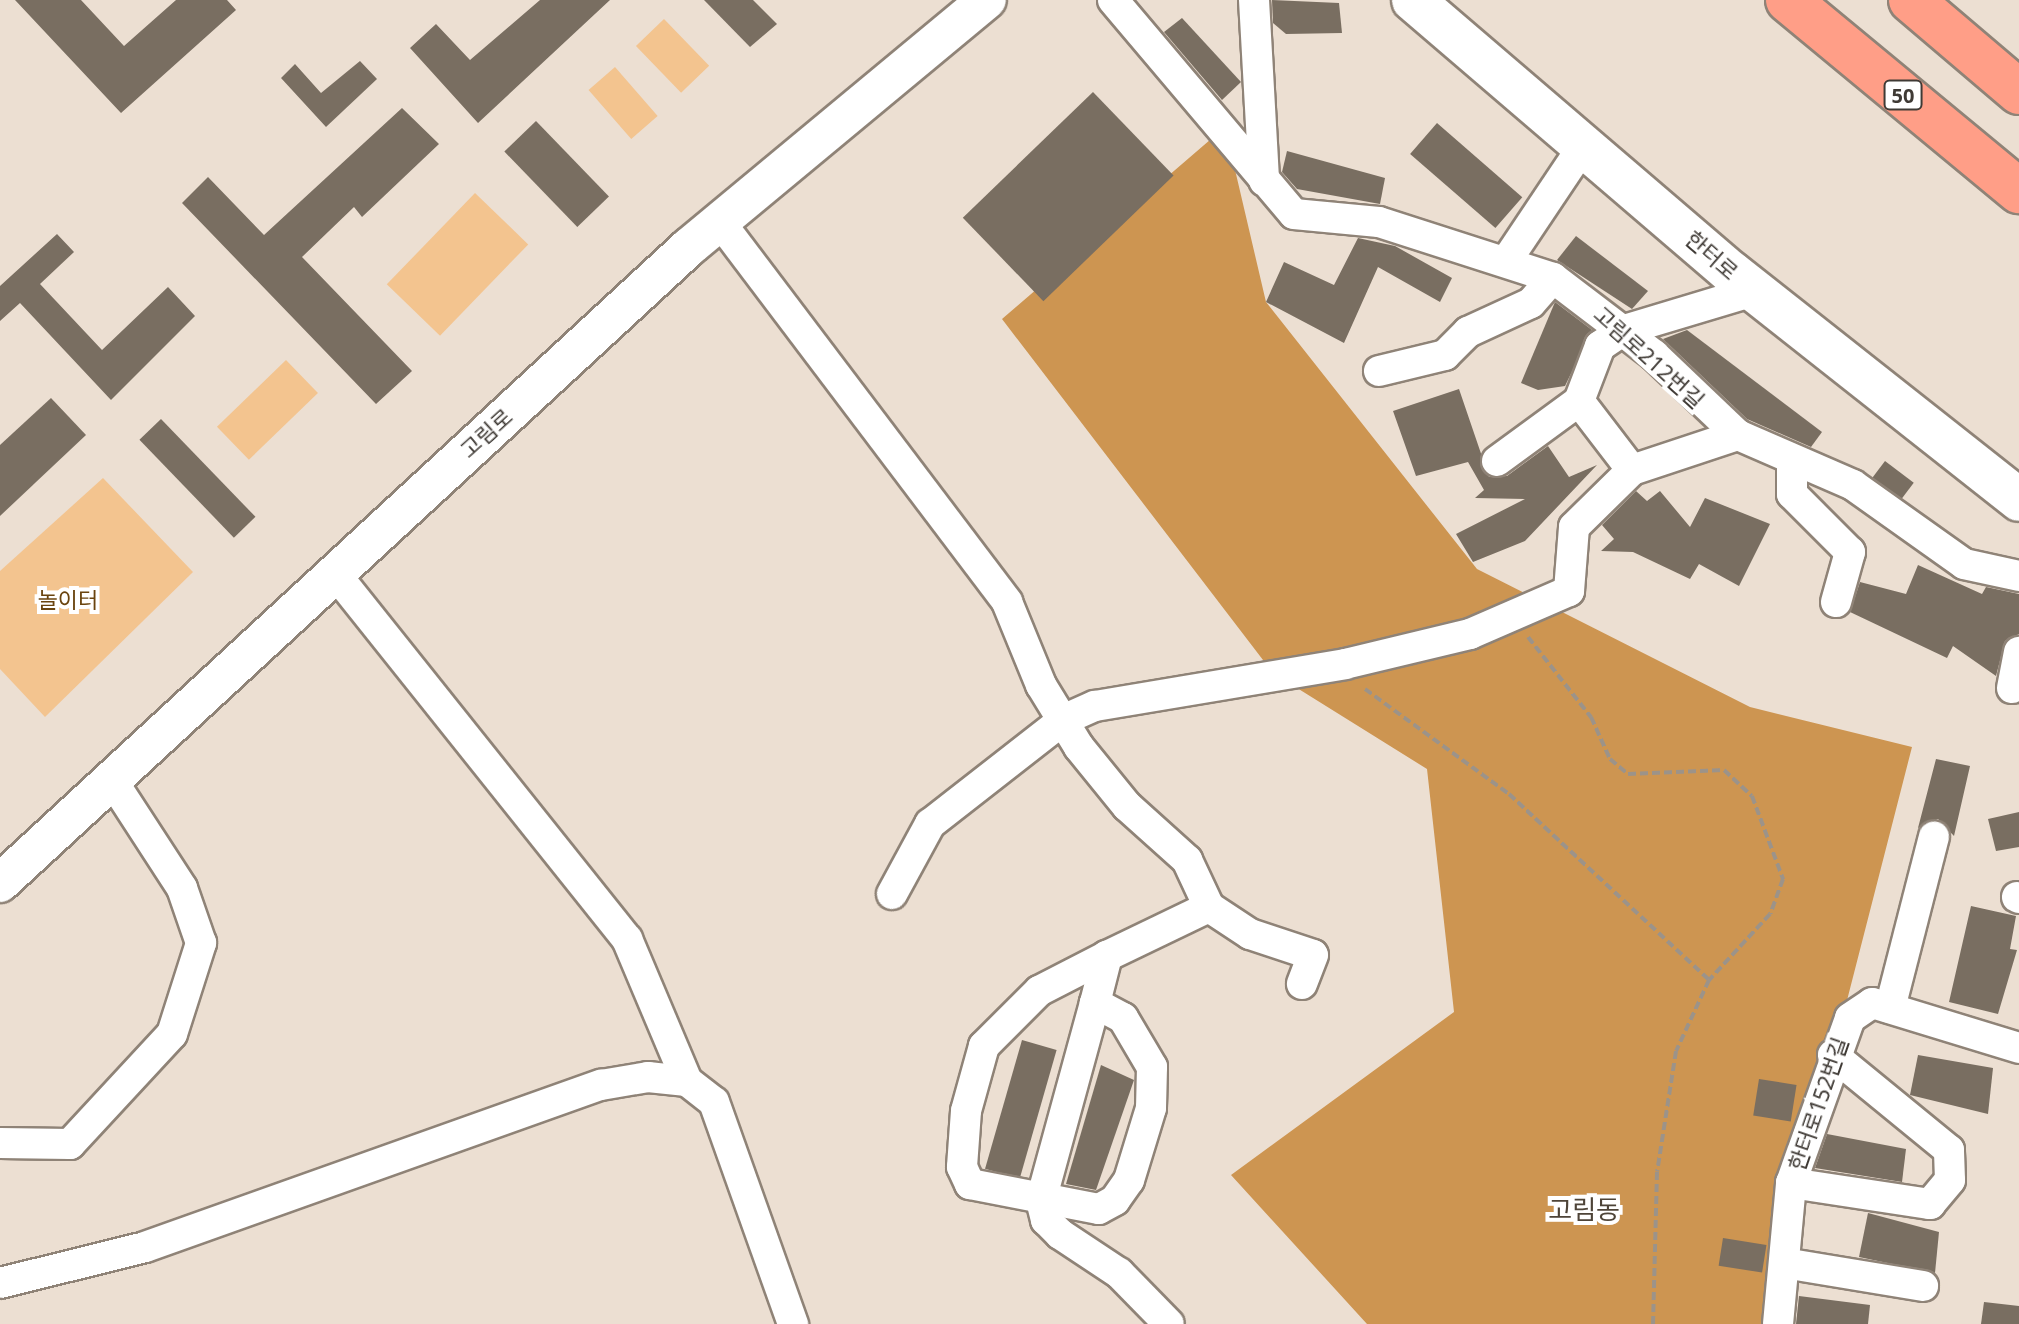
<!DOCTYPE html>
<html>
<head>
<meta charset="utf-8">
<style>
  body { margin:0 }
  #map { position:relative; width:2019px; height:1324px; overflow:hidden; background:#ecdfd2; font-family:"Noto Sans","Noto Sans KR",sans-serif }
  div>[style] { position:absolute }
  .green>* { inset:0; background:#f3c48f; transform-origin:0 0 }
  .forest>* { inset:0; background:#cd9551 }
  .building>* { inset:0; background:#796e61; transform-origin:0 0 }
  .path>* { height:4px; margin-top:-2px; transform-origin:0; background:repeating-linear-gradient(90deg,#9c9389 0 8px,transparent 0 12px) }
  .roads { filter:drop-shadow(2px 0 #8f8377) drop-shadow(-2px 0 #8f8377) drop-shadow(0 2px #8f8377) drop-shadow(0 -2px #8f8377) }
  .minor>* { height:30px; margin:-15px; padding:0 15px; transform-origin:15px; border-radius:15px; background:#fff }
  .tertiary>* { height:38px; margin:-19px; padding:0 19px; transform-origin:19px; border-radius:19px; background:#fff }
  .secondary>* { height:42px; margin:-21px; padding:0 21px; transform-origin:21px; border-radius:21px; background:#fff }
  .motorway>* { height:44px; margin:-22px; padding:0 22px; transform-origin:22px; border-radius:22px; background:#ff9e87 }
  span { translate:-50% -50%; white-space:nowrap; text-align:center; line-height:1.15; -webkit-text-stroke:8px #fff; paint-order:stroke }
  .shield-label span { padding:2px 6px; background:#fff; border:2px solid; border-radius:6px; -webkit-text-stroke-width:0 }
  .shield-label { font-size:20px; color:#3f3a35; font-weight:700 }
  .street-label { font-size:22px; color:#3f3a35 }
  .park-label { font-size:22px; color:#6a440f }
  .quarter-label { font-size:26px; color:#4e4438 }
</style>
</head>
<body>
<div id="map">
  <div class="green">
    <i style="left:664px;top:19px;width:65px;height:39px;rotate:46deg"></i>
    <i style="left:615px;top:67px;width:65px;height:35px;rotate:49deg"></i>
    <i style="left:475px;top:193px;width:74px;height:127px;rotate:44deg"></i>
    <i style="left:286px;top:360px;width:46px;height:96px;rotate:46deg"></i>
    <i style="clip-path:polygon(103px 478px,193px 572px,45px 717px,0 669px,0 571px)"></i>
  </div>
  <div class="forest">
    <i style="clip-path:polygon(1225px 127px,1266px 302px,1477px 569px,1750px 707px,1912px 747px,1833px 1055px,1777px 1324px,1367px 1324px,1231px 1175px,1454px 1012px,1427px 769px,1273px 673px,1002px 319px)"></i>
  </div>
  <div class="building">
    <i style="clip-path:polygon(15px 0,81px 0,124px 46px,176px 0,227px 0,236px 10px,121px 113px)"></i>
    <i style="clip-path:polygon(540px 0,610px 0,478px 123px,410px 48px,436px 24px,470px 60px)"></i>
    <i style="clip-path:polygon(704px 0,753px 0,777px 24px,750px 47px)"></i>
    <i style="clip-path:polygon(1272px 0,1339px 3px,1342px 33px,1286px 34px,1273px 23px)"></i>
    <i style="clip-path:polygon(1182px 18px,1241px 82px,1222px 100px,1164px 32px)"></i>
    <i style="clip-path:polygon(360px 61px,377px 79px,326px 127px,281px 78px,295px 64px,321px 93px)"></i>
    <i style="left:1093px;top:92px;width:116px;height:181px;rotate:46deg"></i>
    <i style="clip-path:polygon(402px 108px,439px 144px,362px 217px,354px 207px,302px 257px,412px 371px,376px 404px,182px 203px,208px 177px,264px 235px)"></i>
    <i style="left:536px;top:121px;width:105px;height:44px;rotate:46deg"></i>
    <i style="left:1437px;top:123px;width:113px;height:41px;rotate:41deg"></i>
    <i style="clip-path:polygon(1287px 151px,1385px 178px,1380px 204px,1297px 189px,1282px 172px)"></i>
    <i style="clip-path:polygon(57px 234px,74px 252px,40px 284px,102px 350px,168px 287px,195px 316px,111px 400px,20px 303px,0 321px,0 286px)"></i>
    <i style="clip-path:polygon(1576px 236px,1648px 291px,1632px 309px,1557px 260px)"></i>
    <i style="clip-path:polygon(1358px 238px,1395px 246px,1452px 278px,1440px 302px,1378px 267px,1344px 343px,1266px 302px,1284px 262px,1334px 285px)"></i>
    <i style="clip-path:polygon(1555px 302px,1592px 330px,1565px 386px,1538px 390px,1521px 383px)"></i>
    <i style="clip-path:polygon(1687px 330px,1822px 432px,1811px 447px,1747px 419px,1663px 339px)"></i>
    <i style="clip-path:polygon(1459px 389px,1489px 477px,1507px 476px,1548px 446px,1569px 477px,1597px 465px,1525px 541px,1473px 562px,1456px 534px,1525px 499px,1475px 498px,1484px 490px,1468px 462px,1416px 476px,1393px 411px)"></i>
    <i style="clip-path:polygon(51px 398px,86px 435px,0 516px,0 445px)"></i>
    <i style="left:161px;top:419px;width:136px;height:30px;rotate:46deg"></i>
    <i style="left:1885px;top:461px;width:36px;height:21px;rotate:37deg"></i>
    <i style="clip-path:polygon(1636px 491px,1647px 501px,1660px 491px,1690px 527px,1705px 498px,1770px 524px,1739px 586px,1699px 564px,1690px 579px,1633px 552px,1601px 551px,1614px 539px,1602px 525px)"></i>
    <i style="clip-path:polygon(1918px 565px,1982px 594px,1986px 587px,2019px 594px,2019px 634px,2005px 641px,1996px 676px,1953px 646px,1947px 658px,1850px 612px,1860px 582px,1906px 594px)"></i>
    <i style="clip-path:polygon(1936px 759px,1970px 766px,1954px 836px,1938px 819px,1918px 828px)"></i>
    <i style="clip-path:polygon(2019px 812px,2019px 847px,1996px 851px,1988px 819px)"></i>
    <i style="clip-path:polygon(1971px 906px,2016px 916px,2010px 949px,2017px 950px,1998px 1014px,1949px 1002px)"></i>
    <i style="left:1022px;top:1040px;width:36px;height:134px;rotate:16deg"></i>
    <i style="clip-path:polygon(1918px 1055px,1993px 1068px,1988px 1114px,1910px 1095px)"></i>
    <i style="clip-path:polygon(1101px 1065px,1134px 1080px,1096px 1190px,1066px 1184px)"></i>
    <i style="left:1759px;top:1079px;width:38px;height:37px;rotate:9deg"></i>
    <i style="clip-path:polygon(1827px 1134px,1906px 1149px,1902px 1182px,1815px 1168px)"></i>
    <i style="clip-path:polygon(1868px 1213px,1939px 1232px,1935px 1273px,1859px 1257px)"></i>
    <i style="left:1723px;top:1238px;width:44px;height:28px;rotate:9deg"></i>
    <i style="clip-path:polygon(1799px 1296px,1870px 1305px,1868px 1324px,1796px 1324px)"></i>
    <i style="clip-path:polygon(1984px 1302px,2019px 1306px,2019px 1324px,1981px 1324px)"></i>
  </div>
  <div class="path">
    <i style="left:1528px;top:637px;width:102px;rotate:51.8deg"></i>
    <i style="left:1591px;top:717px;width:46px;rotate:65.7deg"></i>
    <i style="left:1610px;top:759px;width:23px;rotate:40deg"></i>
    <i style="left:1628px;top:774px;width:96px;rotate:-2.4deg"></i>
    <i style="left:1724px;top:770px;width:38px;rotate:43deg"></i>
    <i style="left:1752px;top:796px;width:89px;rotate:69.5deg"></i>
    <i style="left:1783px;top:879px;width:37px;rotate:110deg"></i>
    <i style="left:1770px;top:914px;width:90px;rotate:132.7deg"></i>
    <i style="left:1365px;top:689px;width:178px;rotate:36.1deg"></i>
    <i style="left:1509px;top:794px;width:273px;rotate:42.9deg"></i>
    <i style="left:1709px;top:980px;width:78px;rotate:114.9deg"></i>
    <i style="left:1676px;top:1051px;width:122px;rotate:98.9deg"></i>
    <i style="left:1657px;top:1172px;width:152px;rotate:91.5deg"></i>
  </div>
  <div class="roads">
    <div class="minor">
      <i style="left:1113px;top:0;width:280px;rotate:49.8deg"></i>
      <i style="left:1294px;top:214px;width:85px;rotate:5.4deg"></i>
      <i style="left:1379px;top:222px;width:183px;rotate:17.8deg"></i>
      <i style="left:1553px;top:278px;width:127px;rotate:37.3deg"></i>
      <i style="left:1654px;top:355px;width:116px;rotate:43.6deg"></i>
      <i style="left:1738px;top:435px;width:125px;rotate:23.5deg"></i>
      <i style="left:1853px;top:485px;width:136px;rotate:35.4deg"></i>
      <i style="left:1964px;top:564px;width:56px;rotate:12.3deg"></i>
      <i style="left:1254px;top:0;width:181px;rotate:86.8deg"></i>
      <i style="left:720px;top:222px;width:476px;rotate:52.9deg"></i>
      <i style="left:1007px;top:602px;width:90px;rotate:67.7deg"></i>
      <i style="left:1041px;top:685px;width:73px;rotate:58.5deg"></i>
      <i style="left:1079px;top:747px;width:76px;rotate:50.9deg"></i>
      <i style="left:1127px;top:806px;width:81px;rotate:42deg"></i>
      <i style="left:1187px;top:860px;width:52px;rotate:64.9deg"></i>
      <i style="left:1209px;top:907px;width:49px;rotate:33.4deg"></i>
      <i style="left:1250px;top:934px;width:66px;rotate:18.4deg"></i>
      <i style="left:1313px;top:955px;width:31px;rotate:111deg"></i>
      <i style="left:1507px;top:260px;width:138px;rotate:-56.2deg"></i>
      <i style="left:1379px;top:371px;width:68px;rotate:-13.6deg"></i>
      <i style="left:1445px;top:355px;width:33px;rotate:-45deg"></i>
      <i style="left:1468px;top:332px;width:69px;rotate:-24.7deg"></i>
      <i style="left:1531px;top:303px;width:33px;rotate:-49deg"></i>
      <i style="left:1579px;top:401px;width:87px;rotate:52.5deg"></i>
      <i style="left:1632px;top:470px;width:112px;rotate:-18.3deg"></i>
      <i style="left:1792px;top:460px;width:34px;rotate:90deg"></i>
      <i style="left:1792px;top:494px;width:82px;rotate:45deg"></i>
      <i style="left:1850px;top:552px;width:52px;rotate:105.6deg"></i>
      <i style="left:1497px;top:461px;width:102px;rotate:-36.2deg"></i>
      <i style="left:1579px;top:401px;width:59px;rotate:-69.1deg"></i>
      <i style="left:1600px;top:346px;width:29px;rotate:-34deg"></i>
      <i style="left:1624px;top:330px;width:136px;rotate:-16.7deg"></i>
      <i style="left:334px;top:572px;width:470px;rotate:51.4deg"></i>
      <i style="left:627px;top:939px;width:154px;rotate:67.1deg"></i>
      <i style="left:2012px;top:688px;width:37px;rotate:-79deg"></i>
      <i style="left:892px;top:894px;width:80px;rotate:-61.5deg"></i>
      <i style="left:930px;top:824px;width:169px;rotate:-38deg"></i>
      <i style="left:1063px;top:720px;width:35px;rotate:-24deg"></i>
      <i style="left:1095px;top:706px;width:254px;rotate:-9.5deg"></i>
      <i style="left:1345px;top:664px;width:129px;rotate:-13.5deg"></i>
      <i style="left:1470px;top:634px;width:108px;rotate:-23.5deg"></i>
      <i style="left:1569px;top:591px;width:64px;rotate:-85.5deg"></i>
      <i style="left:1574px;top:527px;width:81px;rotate:-44.5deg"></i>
      <i style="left:2017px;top:897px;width:2px;rotate:27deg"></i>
      <i style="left:1107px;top:956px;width:76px;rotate:152.8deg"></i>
      <i style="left:1039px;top:991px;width:78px;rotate:135deg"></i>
      <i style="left:984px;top:1046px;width:67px;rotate:105.5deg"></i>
      <i style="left:966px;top:1111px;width:56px;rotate:94.1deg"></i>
      <i style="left:962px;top:1167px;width:19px;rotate:65deg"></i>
      <i style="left:970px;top:1184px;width:131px;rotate:11deg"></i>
      <i style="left:1099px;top:1209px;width:18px;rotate:-29deg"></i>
      <i style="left:1115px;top:1200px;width:24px;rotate:-55deg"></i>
      <i style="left:1129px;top:1180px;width:75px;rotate:-73deg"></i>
      <i style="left:1151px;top:1108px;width:41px;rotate:-88.6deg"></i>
      <i style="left:1152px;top:1067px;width:57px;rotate:-120.6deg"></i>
      <i style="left:1123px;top:1018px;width:32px;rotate:-152deg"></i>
      <i style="left:1095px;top:1003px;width:49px;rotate:-75.7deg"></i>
      <i style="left:1107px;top:956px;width:113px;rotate:-25.7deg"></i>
      <i style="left:1095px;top:1003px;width:204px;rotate:105.3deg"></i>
      <i style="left:1041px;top:1200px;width:21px;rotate:76deg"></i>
      <i style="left:1046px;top:1220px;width:20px;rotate:45deg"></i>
      <i style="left:1060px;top:1234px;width:71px;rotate:33.5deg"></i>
      <i style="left:1119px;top:1273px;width:71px;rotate:45.6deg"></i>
      <i style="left:1890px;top:1008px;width:177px;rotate:-75.6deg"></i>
      <i style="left:0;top:1143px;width:70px;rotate:0.8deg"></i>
      <i style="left:70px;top:1144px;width:150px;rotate:-47.2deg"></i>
      <i style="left:172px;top:1034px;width:96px;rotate:-72.3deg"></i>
      <i style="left:201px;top:943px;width:58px;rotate:-109.1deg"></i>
      <i style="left:182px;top:888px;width:132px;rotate:-123deg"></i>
      <i style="left:1791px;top:1183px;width:141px;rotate:8.6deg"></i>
      <i style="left:1930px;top:1204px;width:31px;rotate:-50deg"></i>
      <i style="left:1950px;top:1180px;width:30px;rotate:-92deg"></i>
      <i style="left:1949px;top:1150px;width:150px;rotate:-140.7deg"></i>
      <i style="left:1784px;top:1263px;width:141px;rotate:9.4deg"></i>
      <i style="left:0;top:1283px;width:149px;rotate:-13.9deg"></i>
      <i style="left:145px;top:1247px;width:484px;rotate:-19.6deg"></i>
      <i style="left:601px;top:1085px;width:48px;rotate:-9.7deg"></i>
      <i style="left:648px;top:1077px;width:39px;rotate:6deg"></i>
      <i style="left:687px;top:1081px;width:34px;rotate:38deg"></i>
      <i style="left:714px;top:1102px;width:236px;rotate:70.4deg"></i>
      <i style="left:1778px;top:1324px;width:142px;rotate:-84.7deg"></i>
      <i style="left:1791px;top:1183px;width:175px;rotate:-70.3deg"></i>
      <i style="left:1850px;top:1018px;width:27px;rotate:-34deg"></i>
      <i style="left:1872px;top:1003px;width:154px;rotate:17deg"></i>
    </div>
    <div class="tertiary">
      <i style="left:0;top:883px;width:938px;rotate:-42.71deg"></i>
      <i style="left:689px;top:247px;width:387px;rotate:-39.7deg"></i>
    </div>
    <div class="secondary">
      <i style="left:1413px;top:0;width:420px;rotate:40.6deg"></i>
      <i style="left:1732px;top:273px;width:366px;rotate:38.3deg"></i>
    </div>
    <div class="motorway">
      <i style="left:1788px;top:0;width:300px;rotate:39.6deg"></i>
      <i style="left:1911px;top:0;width:142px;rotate:40.4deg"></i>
    </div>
  </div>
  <div class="shield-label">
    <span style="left:1903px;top:95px">50</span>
  </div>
  <div class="street-label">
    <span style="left:1712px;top:255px;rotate:41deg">한터로</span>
    <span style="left:1649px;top:357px;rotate:42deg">고림로212번길</span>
    <span style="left:486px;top:433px;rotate:-42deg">고림로</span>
    <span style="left:1818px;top:1104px;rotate:-71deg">한터로152번길</span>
  </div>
  <div class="park-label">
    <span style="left:68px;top:600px">놀이터</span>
  </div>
  <div class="quarter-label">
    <span style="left:1584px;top:1210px">고림동</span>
  </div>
</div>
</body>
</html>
